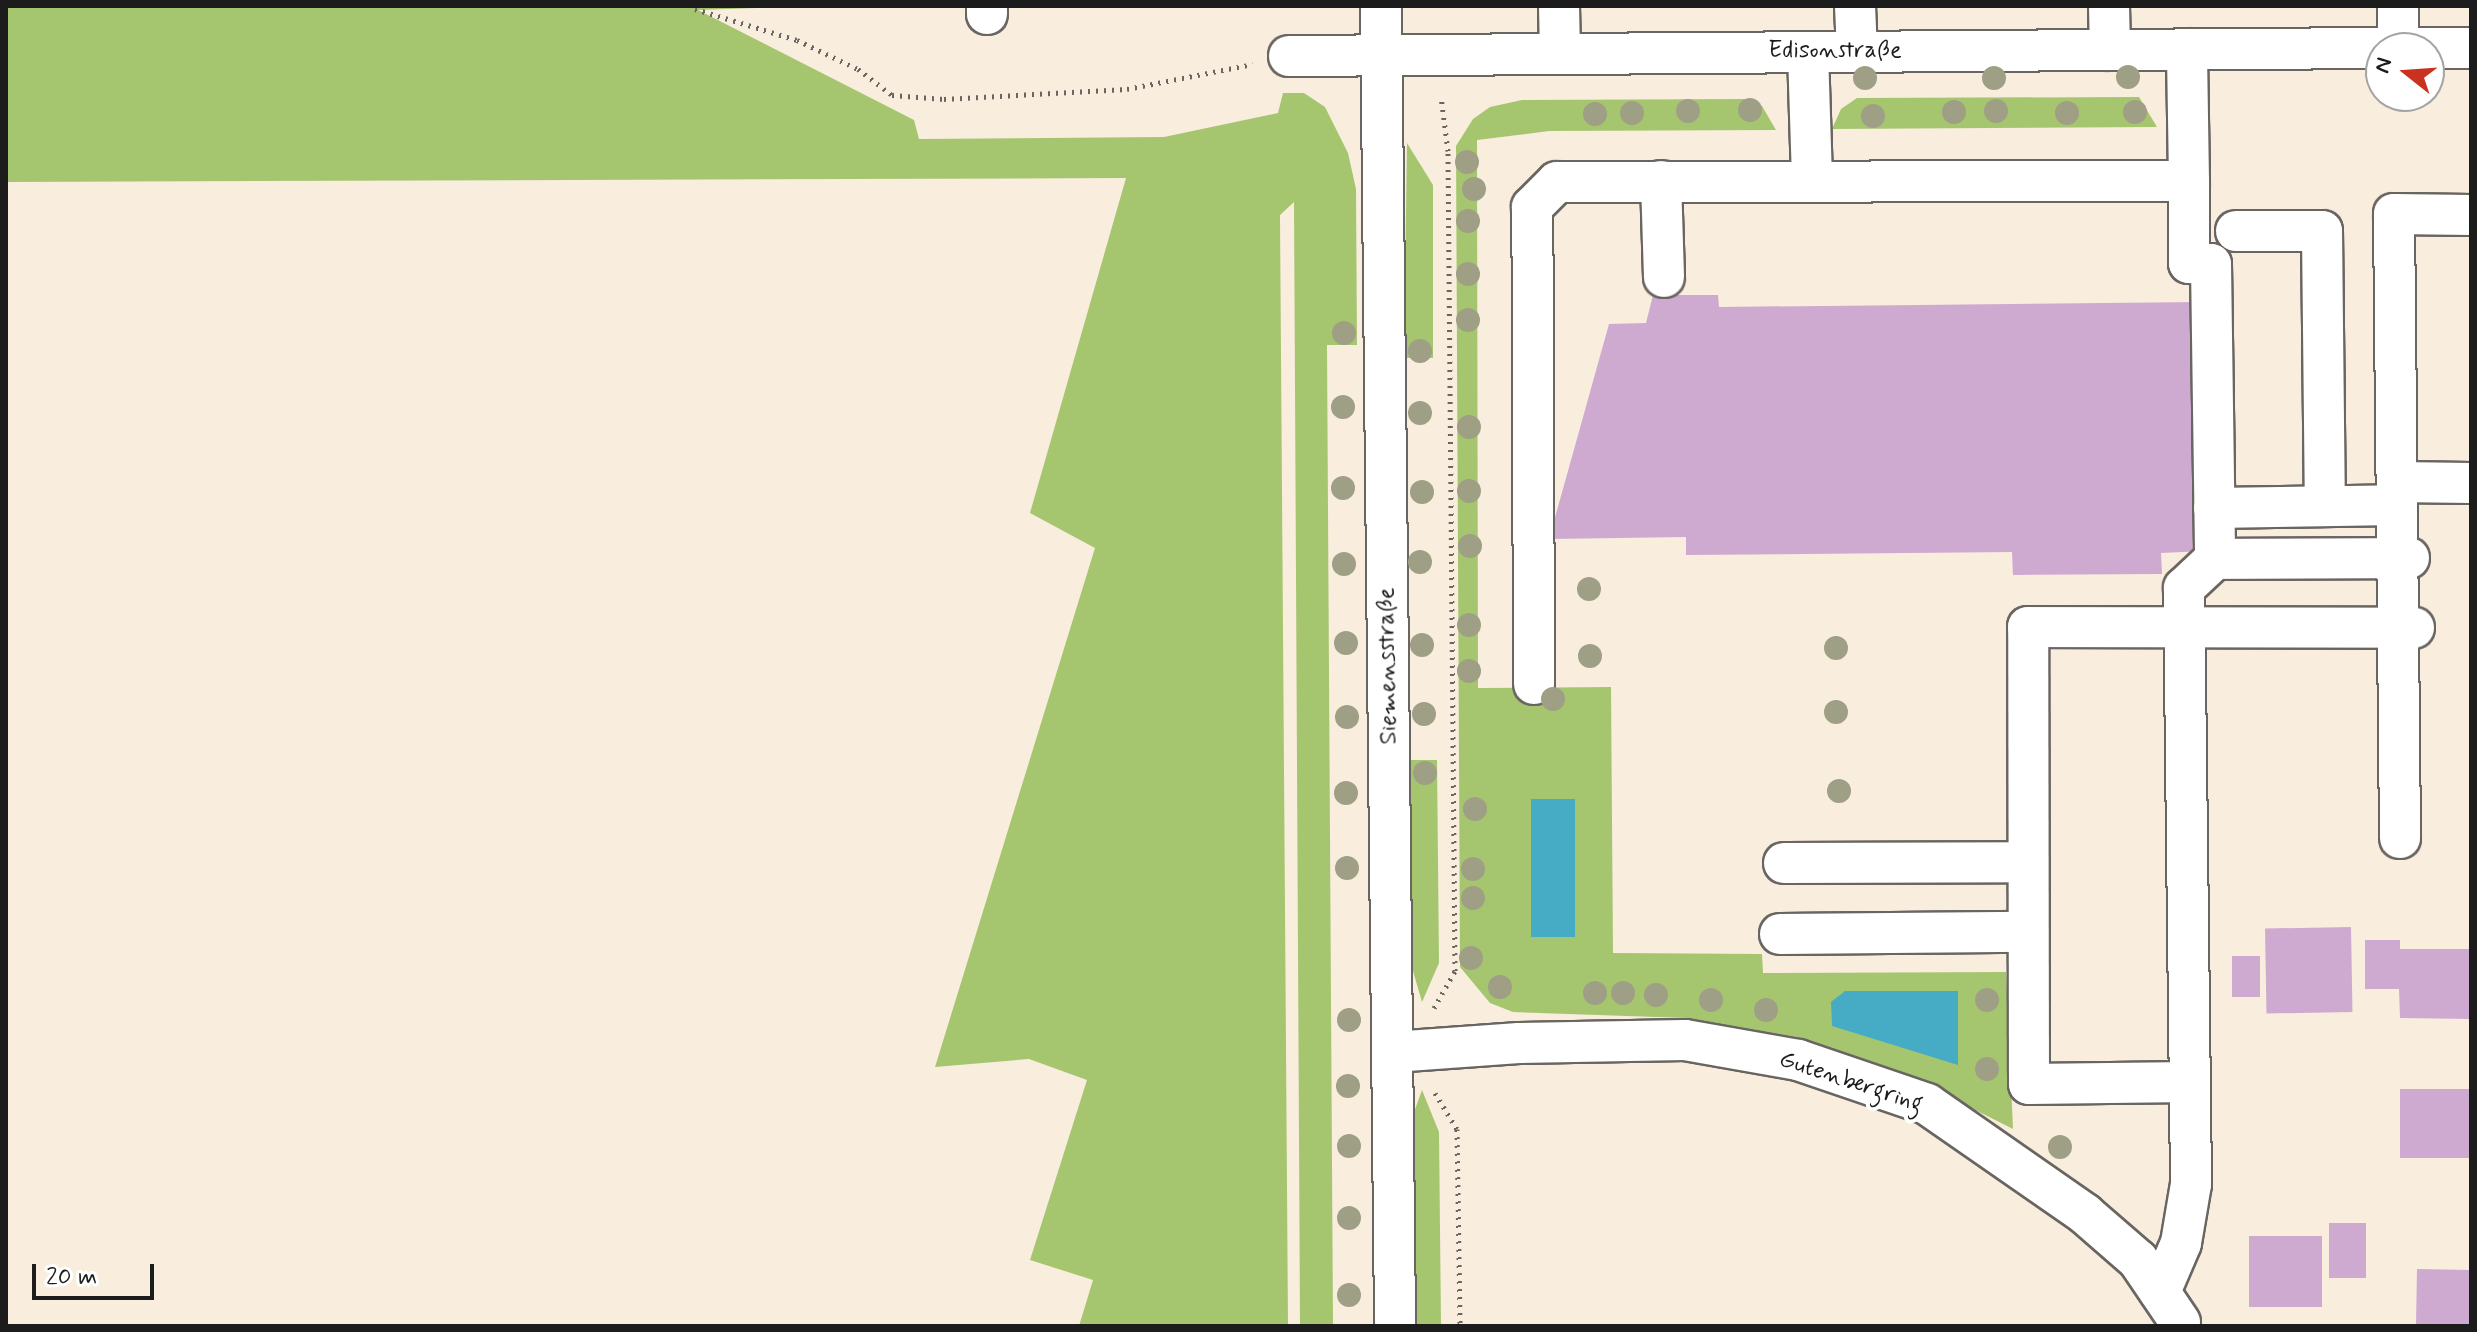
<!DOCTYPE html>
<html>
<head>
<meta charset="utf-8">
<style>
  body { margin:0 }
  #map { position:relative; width:2477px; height:1332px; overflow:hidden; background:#f9edde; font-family:Mynerve,sans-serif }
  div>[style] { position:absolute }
  .green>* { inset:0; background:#a5c66f }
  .water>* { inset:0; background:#46acc6; transform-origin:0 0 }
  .building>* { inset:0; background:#ceaad0; transform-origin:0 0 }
  .path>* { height:5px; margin-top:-2.5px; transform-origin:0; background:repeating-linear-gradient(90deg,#696560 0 2px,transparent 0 8px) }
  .roads { filter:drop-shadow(2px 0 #696560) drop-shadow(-2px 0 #696560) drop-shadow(0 2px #696560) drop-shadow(0 -2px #696560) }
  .minor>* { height:40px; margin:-20px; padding:0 20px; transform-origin:20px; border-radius:20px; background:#fff }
  .trees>* { width:24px; height:24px; margin:-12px; border-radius:50%; background:#9e9f85 }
  span { translate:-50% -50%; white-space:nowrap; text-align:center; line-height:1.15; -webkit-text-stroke:8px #fff; paint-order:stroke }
  .street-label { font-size:24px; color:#1c1c1c }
  .frame { position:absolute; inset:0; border:8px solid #1c1c1c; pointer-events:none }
  .north { position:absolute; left:2365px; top:32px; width:80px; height:80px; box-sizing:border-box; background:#fff; border:2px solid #a4a4a4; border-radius:50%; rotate:287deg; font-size:22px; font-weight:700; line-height:32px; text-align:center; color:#1c1c1c }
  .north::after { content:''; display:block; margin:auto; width:28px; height:36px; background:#c8321e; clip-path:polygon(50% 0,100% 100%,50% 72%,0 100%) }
  .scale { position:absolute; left:32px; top:1264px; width:122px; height:36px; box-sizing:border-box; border:4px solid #1c1c1c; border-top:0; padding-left:10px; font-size:24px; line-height:28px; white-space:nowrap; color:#1c1c1c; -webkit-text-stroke:6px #fff; paint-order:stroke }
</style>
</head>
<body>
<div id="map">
  <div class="green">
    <i style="clip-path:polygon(6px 6px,810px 6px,698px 10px,914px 120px,919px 139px,1164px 137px,1278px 113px,1283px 93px,1304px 93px,1325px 107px,1348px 153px,1356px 189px,1357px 345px,1327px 345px,1333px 1326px,1300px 1326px,1294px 202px,1280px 215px,1288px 1326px,1079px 1326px,1093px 1280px,1030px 1260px,1087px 1080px,1029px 1059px,935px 1067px,1095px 548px,1030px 513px,1126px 178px,6px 182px)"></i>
    <i style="clip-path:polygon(2139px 97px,2157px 127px,1832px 129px,1841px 109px,1857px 98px)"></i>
    <i style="clip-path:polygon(1744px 99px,1762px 106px,1776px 130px,1549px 131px,1477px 140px,1478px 688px,1611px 687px,1613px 953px,1762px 954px,1763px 973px,2006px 972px,2013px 1129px,1926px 1085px,1802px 1038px,1686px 1018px,1513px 1012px,1490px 1003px,1460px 967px,1456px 146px,1473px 119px,1490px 107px,1522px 100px)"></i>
    <i style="clip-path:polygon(1407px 143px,1433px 185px,1433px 358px,1404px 358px)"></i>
    <i style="clip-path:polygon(1407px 760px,1437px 760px,1439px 963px,1422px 1002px,1411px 964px)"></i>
    <i style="clip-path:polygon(1422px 1090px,1439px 1132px,1441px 1326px,1411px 1326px,1408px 1129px)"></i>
  </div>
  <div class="water">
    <i style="left:1531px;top:799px;width:44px;height:138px"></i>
    <i style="clip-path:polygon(1845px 991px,1958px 991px,1958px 1065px,1832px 1026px,1831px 1002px)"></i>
  </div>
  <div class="building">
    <i style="clip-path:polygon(1653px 295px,1718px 295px,1719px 307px,2201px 302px,2205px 551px,2161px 553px,2162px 574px,2013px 575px,2012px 552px,1686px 555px,1686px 537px,1549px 539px,1609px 324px,1646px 323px)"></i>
    <i style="left:2351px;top:927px;width:85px;height:86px;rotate:89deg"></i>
    <i style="clip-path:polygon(2365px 940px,2400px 940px,2400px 949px,2471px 949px,2471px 1019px,2400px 1018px,2399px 989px,2365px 989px)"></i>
    <i style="left:2232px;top:956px;width:28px;height:41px"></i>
    <i style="left:2471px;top:1089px;width:69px;height:71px;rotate:90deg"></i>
    <i style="left:2329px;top:1223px;width:37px;height:55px"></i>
    <i style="left:2249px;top:1236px;width:73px;height:71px"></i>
    <i style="left:2417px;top:1269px;width:53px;height:57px;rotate:1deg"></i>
  </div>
  <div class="path">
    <i style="left:695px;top:9px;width:107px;rotate:16.9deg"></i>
    <i style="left:797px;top:40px;width:68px;rotate:25.4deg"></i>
    <i style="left:858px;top:69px;width:43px;rotate:37.4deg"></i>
    <i style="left:892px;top:95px;width:52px;rotate:4.4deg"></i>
    <i style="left:944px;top:99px;width:183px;rotate:-3.1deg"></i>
    <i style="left:1127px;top:89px;width:128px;rotate:-11.2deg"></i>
    <i style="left:1434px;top:1008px;width:43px;rotate:-60.4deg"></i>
    <i style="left:1455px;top:971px;width:820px;rotate:-90.49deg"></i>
    <i style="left:1448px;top:151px;width:55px;rotate:-97.3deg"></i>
    <i style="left:1435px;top:1093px;width:42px;rotate:58.6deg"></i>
    <i style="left:1457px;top:1129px;width:197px;rotate:89.1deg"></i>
  </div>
  <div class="roads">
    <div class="minor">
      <i style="left:987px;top:6px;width:8px;rotate:90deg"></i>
      <i style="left:1381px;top:6px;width:1320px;rotate:89.39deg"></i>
      <i style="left:1559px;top:6px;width:47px;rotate:88.8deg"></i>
      <i style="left:1855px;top:6px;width:45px;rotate:87.5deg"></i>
      <i style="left:2109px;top:6px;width:44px;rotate:88.7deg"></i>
      <i style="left:2398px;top:6px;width:42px;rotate:90deg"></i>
      <i style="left:2405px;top:48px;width:66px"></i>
      <i style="left:1808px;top:52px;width:128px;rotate:88.2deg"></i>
      <i style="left:1289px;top:56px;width:1092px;rotate:-0.42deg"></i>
      <i style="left:1661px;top:181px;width:96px;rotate:88.2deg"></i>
      <i style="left:2189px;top:181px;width:82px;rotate:90deg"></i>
      <i style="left:2189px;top:263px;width:22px;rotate:3deg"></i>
      <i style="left:2211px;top:264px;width:295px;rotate:89.2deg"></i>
      <i style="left:2215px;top:559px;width:194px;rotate:-0.3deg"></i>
      <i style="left:2236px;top:231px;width:86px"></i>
      <i style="left:2322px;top:231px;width:275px;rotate:89.4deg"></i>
      <i style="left:2397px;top:482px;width:74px;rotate:0.8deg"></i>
      <i style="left:2214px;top:508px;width:183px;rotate:-0.9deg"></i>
      <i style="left:1534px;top:684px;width:477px;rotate:-90.2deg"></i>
      <i style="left:1532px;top:207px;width:35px;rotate:-45deg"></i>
      <i style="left:1557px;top:182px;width:632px;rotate:-0.09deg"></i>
      <i style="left:2189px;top:181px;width:132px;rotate:-90.9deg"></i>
      <i style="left:2400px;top:838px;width:624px;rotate:-90.55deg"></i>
      <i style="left:2394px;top:214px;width:77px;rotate:0.7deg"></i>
      <i style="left:1784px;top:863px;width:244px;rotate:-0.2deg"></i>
      <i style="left:1780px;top:934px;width:248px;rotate:-0.5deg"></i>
      <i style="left:1393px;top:1052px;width:126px;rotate:-4.1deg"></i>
      <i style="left:1519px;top:1043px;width:166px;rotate:-1deg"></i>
      <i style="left:1685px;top:1040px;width:115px;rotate:10deg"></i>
      <i style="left:1798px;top:1060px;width:136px;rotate:18.8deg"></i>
      <i style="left:1927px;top:1104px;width:193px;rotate:34.8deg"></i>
      <i style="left:2085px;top:1214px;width:70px;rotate:41deg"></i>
      <i style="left:2138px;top:1260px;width:75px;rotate:55.9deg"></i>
      <i style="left:2190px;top:1082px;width:161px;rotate:179.3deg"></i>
      <i style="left:2029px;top:1084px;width:457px;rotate:-90.1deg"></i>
      <i style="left:2028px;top:627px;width:386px;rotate:0.1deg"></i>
      <i style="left:2160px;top:1292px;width:53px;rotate:-66.8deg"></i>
      <i style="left:2181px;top:1243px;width:60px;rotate:-80.4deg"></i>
      <i style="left:2191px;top:1184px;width:596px;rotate:-90.67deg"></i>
      <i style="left:2184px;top:588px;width:42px;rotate:-43.1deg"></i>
    </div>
  </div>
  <div class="trees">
    <i style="left:2128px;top:77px"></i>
    <i style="left:1865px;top:78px"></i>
    <i style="left:1994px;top:78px"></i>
    <i style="left:1750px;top:110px"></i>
    <i style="left:1688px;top:111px"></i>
    <i style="left:1996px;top:111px"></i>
    <i style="left:1954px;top:112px"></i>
    <i style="left:2135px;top:112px"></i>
    <i style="left:1632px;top:113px"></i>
    <i style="left:2067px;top:113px"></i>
    <i style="left:1595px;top:114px"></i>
    <i style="left:1873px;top:116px"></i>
    <i style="left:1467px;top:162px"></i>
    <i style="left:1474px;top:189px"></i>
    <i style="left:1468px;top:221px"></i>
    <i style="left:1468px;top:274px"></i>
    <i style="left:1468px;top:320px"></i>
    <i style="left:1344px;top:333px"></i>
    <i style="left:1420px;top:351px"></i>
    <i style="left:1343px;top:407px"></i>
    <i style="left:1420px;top:413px"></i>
    <i style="left:1469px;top:427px"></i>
    <i style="left:1343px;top:488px"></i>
    <i style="left:1469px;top:491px"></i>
    <i style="left:1422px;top:492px"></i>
    <i style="left:1470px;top:546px"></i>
    <i style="left:1420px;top:562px"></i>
    <i style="left:1344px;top:564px"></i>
    <i style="left:1589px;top:589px"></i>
    <i style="left:1469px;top:625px"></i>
    <i style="left:1346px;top:643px"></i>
    <i style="left:1422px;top:645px"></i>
    <i style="left:1836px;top:648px"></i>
    <i style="left:1590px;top:656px"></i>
    <i style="left:1469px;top:671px"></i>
    <i style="left:1553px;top:699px"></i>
    <i style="left:1836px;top:712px"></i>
    <i style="left:1424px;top:714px"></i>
    <i style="left:1347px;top:717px"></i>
    <i style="left:1425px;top:773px"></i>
    <i style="left:1839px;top:791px"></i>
    <i style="left:1346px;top:793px"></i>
    <i style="left:1475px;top:809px"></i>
    <i style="left:1347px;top:868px"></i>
    <i style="left:1473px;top:869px"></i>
    <i style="left:1473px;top:898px"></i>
    <i style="left:1471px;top:958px"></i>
    <i style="left:1500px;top:987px"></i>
    <i style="left:1595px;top:993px"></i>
    <i style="left:1623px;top:993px"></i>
    <i style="left:1656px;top:995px"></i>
    <i style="left:1711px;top:1000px"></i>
    <i style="left:1987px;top:1000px"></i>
    <i style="left:1766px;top:1010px"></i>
    <i style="left:1349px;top:1020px"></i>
    <i style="left:1987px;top:1069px"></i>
    <i style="left:1348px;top:1086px"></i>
    <i style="left:1349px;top:1146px"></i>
    <i style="left:2060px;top:1147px"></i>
    <i style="left:1349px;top:1218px"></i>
    <i style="left:1349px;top:1295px"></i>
  </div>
  <div class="street-label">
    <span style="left:1835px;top:51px">Edisonstraße</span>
    <span style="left:1388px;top:666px;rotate:-91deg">Siemensstraße</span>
    <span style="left:1851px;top:1082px;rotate:18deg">Gutenbergring</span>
  </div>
  <div class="frame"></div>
  <div class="north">N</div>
  <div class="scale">20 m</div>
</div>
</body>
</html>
